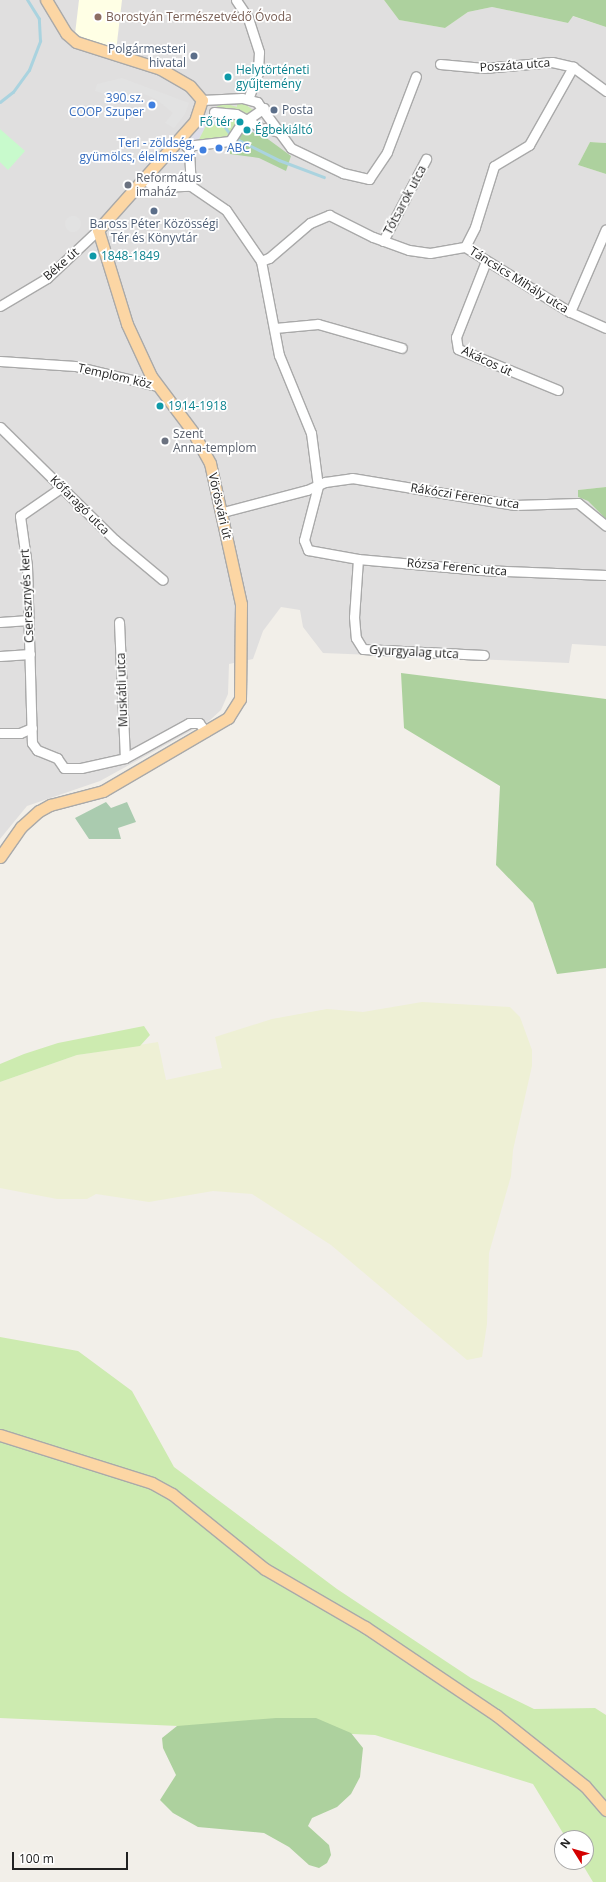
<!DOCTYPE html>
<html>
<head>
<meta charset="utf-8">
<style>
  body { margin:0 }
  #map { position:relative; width:606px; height:1882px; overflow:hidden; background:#f2efe9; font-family:"Open Sans",sans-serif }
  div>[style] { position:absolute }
  .residential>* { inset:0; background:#e0dfdf }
  .education>* { inset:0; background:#ffffe5 }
  .farmland>* { inset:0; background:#eef0d5 }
  .grass>* { inset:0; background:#cdebb0 }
  .forest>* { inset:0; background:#add19e }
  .cemetery>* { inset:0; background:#aacbaf }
  .park>* { inset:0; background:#c8facc }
  .parking>* { inset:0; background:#e2e2e2 }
  .round { border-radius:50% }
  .plaza>* { inset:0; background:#dddde8 }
  .stream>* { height:2.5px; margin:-1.25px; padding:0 1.25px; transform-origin:1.25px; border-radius:1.25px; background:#aad3df }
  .roads { filter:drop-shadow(1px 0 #a9a9a9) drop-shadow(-1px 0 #a9a9a9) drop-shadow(0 1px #a9a9a9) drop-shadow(0 -1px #a9a9a9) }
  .minor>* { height:9px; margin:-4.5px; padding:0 4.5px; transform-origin:4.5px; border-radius:4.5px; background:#fff }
  .major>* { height:11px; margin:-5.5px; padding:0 5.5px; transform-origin:5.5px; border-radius:5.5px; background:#fcd6a4 }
  .dots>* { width:11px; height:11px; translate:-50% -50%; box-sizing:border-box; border:2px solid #fff; border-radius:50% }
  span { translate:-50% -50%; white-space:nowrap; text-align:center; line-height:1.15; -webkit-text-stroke:3.5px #fff; paint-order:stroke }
  .education-label { font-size:12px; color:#785e54 }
  .left { translate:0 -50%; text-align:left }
  .service-label { font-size:12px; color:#4e5e75 }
  .right { translate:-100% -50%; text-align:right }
  .street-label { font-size:12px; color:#222 }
  .culture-label { font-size:12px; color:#0d838f }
  .shop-label { font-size:12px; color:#366cbe }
  .worship-label { font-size:12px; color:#5b616d }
  .north { position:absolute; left:554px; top:1830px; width:40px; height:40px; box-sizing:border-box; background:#fff; border:1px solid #a7a7a7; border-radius:50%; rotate:307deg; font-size:11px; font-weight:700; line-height:16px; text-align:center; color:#222 }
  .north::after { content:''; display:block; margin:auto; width:14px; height:18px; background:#d40000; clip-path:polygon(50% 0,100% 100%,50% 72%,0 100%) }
  .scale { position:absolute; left:12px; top:1852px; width:116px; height:18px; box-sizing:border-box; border:2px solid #222; border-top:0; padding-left:5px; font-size:12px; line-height:14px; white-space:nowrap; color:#222; -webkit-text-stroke:3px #fff; paint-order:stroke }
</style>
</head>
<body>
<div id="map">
  <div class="residential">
    <i style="clip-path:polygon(0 0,384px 0,399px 20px,445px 28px,468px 12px,492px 7px,568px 23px,572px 16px,606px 27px,606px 143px,590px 142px,578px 165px,606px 174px,606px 487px,578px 490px,578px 497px,588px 501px,606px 519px,606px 646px,572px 644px,569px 663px,323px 653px,303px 627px,300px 610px,281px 607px,263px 631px,253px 659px,229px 664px,228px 694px,221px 710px,209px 721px,100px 781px,27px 806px,0 839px)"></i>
  </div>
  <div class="education">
    <i style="clip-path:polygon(79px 0,122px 0,116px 51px,75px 34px)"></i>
  </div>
  <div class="farmland">
    <i style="clip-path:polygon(422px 1002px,510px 1007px,520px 1017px,532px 1050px,532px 1066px,513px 1150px,511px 1176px,489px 1253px,487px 1324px,482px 1357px,467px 1360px,331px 1245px,252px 1194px,213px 1191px,149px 1202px,96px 1194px,87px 1199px,57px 1199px,0 1188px,0 1082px,77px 1055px,158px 1042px,166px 1080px,222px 1068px,215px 1037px,272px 1019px,327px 1009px,363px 1012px)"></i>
  </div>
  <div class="grass">
    <i style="clip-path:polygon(242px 102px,256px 112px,243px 115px,214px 108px,224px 103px,237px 107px,237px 103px)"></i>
    <i style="clip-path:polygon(232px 115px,238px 126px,231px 138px,199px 143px,198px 136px,208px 122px,219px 126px,224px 116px)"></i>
    <i style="clip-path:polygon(144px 1026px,150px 1035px,140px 1046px,77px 1055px,0 1082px,0 1064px,24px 1054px,58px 1043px)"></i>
    <i style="clip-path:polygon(0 1337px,78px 1351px,132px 1391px,174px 1467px,337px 1589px,471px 1678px,534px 1709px,595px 1708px,606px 1715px,606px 1882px,593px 1882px,581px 1862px,586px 1862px,586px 1838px,566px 1838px,533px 1784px,375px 1735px,0 1718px)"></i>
  </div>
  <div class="forest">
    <i style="clip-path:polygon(384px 0,606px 0,606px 27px,573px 16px,568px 23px,492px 7px,468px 12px,445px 28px,399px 20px)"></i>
    <i style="clip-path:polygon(241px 128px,261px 134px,291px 156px,286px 171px,259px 158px,230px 154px,227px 143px)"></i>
    <i style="clip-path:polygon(590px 142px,606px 143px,606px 174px,578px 165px)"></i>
    <i style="clip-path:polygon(606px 487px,606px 519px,588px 501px,578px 497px,578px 490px)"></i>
    <i style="clip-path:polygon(401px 673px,606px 699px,606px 968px,557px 974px,533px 903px,496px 865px,500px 786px,404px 728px)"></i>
    <i style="clip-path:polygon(276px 1718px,316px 1718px,351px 1733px,363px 1748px,360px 1777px,351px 1794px,337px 1807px,312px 1818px,308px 1826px,329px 1845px,331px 1855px,327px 1863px,319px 1868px,309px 1865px,289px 1847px,264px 1833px,198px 1827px,173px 1813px,160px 1800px,176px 1775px,163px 1748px,162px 1738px,177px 1726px)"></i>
  </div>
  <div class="cemetery">
    <i style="clip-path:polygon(106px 802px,111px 808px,127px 802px,136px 822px,118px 828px,121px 839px,89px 839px,75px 818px)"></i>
  </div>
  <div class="park">
    <i style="clip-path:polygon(0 129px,25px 151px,8px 170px,0 162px)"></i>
  </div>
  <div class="parking">
    <i style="clip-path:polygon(122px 78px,189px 103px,185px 114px,174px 128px,165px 123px,173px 113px,156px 99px,137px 91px,132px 102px,95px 91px,97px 84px)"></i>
    <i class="round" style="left:65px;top:216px;width:16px;height:16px"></i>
  </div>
  <div class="plaza">
    <i style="clip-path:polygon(234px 110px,258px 116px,269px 132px,266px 137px,241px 128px,232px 115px,224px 116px,219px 126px,208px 122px,195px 147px,182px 149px,213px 112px)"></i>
  </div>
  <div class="stream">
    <i style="left:0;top:102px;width:16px;rotate:-38deg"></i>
    <i style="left:13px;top:92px;width:27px;rotate:-54deg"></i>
    <i style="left:29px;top:70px;width:31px;rotate:-69deg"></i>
    <i style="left:40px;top:41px;width:22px;rotate:-93deg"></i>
    <i style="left:39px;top:19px;width:22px;rotate:-122deg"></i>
    <i style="left:223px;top:124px;width:14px;rotate:54deg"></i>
    <i style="left:235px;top:138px;width:49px;rotate:26.6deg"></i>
    <i style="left:279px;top:160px;width:48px;rotate:20.7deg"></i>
  </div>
  <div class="roads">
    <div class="minor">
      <i style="left:236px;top:0;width:22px;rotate:56deg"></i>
      <i style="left:248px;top:18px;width:36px;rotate:72deg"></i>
      <i style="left:259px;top:52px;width:21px;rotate:93deg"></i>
      <i style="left:258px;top:73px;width:28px;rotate:111deg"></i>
      <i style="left:440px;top:64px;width:44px;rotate:5.2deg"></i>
      <i style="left:484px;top:68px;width:68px;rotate:-5deg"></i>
      <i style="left:552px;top:62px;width:22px;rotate:13deg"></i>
      <i style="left:573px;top:67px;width:41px;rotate:36deg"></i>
      <i style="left:202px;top:100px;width:40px;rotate:-2.9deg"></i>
      <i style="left:242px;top:98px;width:16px;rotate:15deg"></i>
      <i style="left:257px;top:102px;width:57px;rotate:53.5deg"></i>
      <i style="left:291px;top:148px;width:58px;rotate:25.7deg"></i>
      <i style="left:343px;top:173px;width:27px;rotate:13deg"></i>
      <i style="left:369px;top:179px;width:32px;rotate:-56deg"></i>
      <i style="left:387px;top:152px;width:81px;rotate:-69.1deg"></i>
      <i style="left:214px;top:112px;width:22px;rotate:5deg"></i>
      <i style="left:236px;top:114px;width:25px;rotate:29deg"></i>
      <i style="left:265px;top:128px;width:15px;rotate:16deg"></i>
      <i style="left:184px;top:141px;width:10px;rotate:61deg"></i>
      <i style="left:189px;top:150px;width:36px;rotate:87deg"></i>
      <i style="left:186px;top:146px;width:44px;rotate:-6.5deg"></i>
      <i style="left:230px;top:141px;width:20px;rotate:-57deg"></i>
      <i style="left:241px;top:124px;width:28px;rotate:-35deg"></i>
      <i style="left:145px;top:180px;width:12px;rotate:35deg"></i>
      <i style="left:155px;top:187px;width:36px;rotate:-2deg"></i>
      <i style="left:191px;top:186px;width:42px;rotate:34.4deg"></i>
      <i style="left:226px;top:210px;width:62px;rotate:55.5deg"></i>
      <i style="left:261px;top:261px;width:96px;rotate:79.2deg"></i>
      <i style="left:279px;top:355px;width:84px;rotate:67.7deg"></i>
      <i style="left:311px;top:433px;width:53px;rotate:82.5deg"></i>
      <i style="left:318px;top:486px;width:56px;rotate:104.5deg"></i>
      <i style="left:304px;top:540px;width:11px;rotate:68deg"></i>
      <i style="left:308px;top:550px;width:51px;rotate:10.2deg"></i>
      <i style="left:358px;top:559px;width:123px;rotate:5.1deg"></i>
      <i style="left:481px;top:570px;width:125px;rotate:2.3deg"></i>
      <i style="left:383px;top:241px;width:93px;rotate:-62.3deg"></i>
      <i style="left:465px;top:247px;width:22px;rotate:-63deg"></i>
      <i style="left:475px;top:227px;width:64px;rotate:-72.7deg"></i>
      <i style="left:494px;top:166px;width:41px;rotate:-31deg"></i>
      <i style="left:529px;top:145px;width:90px;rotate:-60.6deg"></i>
      <i style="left:261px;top:261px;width:9px;rotate:-21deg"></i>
      <i style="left:269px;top:258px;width:54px;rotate:-40.5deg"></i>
      <i style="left:310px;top:223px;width:21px;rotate:-23deg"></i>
      <i style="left:329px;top:215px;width:49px;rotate:26.6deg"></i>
      <i style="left:373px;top:237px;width:38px;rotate:20deg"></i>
      <i style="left:409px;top:250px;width:21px;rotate:8deg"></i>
      <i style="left:430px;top:253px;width:36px;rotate:-10deg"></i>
      <i style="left:465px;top:247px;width:123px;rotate:31.8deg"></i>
      <i style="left:570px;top:312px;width:39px;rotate:24deg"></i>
      <i style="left:486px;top:261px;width:82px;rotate:111.5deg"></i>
      <i style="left:456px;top:337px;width:12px;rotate:81deg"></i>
      <i style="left:458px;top:349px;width:108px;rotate:22.3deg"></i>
      <i style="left:0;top:306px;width:55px;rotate:-30.8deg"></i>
      <i style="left:47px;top:278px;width:70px;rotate:-43.3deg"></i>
      <i style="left:570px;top:312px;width:90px;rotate:-66.6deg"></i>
      <i style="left:275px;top:328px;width:43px;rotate:-5.3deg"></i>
      <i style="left:318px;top:324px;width:87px;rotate:15.9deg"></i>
      <i style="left:0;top:361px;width:75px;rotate:3.8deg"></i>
      <i style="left:75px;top:366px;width:84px;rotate:13.7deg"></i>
      <i style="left:0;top:427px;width:161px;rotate:44.5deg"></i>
      <i style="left:115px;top:540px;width:62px;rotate:39.8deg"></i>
      <i style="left:62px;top:487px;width:51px;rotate:145.4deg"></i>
      <i style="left:20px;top:516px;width:50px;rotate:82deg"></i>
      <i style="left:27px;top:566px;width:177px;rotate:88.4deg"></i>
      <i style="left:32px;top:743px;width:9px;rotate:54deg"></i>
      <i style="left:37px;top:750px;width:22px;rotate:22deg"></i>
      <i style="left:57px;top:758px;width:12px;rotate:55deg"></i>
      <i style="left:64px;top:768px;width:17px"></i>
      <i style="left:81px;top:768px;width:45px;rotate:-12.8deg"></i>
      <i style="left:125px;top:758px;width:73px;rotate:-28.7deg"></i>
      <i style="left:189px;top:723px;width:10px"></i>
      <i style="left:199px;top:723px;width:11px;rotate:52deg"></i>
      <i style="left:223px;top:512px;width:87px;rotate:-14.7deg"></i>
      <i style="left:307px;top:490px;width:20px;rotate:-24deg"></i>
      <i style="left:325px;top:482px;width:27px;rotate:-8deg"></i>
      <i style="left:352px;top:478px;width:165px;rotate:9.4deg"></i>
      <i style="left:515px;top:505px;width:63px;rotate:-1.8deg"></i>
      <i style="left:578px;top:503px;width:36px;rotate:39deg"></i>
      <i style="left:358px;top:559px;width:58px;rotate:93.9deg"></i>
      <i style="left:354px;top:617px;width:21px;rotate:85deg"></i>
      <i style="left:356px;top:638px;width:13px;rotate:58deg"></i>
      <i style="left:363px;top:649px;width:121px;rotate:2.8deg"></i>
      <i style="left:0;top:622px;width:29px;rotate:-4deg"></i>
      <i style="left:119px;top:622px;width:136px;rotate:87.5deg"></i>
      <i style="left:0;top:656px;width:30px;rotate:-4deg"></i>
      <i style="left:0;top:733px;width:20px"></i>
      <i style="left:20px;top:733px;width:13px;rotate:-23deg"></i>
    </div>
    <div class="major">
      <i style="left:0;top:857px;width:37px;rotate:-55deg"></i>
      <i style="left:21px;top:827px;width:24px;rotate:-42deg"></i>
      <i style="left:39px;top:811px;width:13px;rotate:-29deg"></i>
      <i style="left:50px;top:805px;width:55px;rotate:-14.8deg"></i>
      <i style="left:103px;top:791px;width:145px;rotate:-30.3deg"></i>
      <i style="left:228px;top:718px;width:22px;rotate:-58deg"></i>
      <i style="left:240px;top:699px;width:95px;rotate:-89.4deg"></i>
      <i style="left:241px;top:604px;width:144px;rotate:-102.4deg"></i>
      <i style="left:210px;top:463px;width:35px;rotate:-119deg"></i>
      <i style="left:193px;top:432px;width:70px;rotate:-126.9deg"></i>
      <i style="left:151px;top:376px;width:57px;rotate:-114.8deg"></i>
      <i style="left:127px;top:324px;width:98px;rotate:-107.1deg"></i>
      <i style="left:98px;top:230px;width:146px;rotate:-48.3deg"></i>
      <i style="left:195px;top:121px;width:22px;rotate:-72deg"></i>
      <i style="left:202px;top:100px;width:18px;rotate:-131deg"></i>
      <i style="left:190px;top:86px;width:34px;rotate:-150deg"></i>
      <i style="left:161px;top:69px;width:89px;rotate:-162.4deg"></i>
      <i style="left:76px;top:42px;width:13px;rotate:-138deg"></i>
      <i style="left:66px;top:33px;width:39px;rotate:-121deg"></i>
      <i style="left:0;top:1435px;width:159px;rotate:17.5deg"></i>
      <i style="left:152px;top:1483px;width:23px;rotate:29deg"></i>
      <i style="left:172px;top:1494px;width:119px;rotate:38.9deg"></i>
      <i style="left:265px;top:1569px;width:116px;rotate:30.1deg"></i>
      <i style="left:365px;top:1627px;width:158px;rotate:33.9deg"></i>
      <i style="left:496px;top:1715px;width:114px;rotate:38.6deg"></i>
      <i style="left:585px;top:1786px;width:32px;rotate:49deg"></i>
    </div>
  </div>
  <div class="dots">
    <i style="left:98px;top:17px;background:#8d6e63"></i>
    <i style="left:194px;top:56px;background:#5c6f8a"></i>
    <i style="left:228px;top:77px;background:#0f9aa8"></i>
    <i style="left:152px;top:105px;background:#3f7fe0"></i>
    <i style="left:274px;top:110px;background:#5c6f8a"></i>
    <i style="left:240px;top:122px;background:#0f9aa8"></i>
    <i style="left:247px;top:130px;background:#0f9aa8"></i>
    <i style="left:219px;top:148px;background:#3f7fe0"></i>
    <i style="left:203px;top:150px;background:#3f7fe0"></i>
    <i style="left:128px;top:185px;background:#6b7280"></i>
    <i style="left:154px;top:211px;background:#5c6f8a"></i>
    <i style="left:93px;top:256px;background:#0f9aa8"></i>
    <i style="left:160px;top:406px;background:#0f9aa8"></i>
    <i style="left:165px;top:441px;background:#6b7280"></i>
  </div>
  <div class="education-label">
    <span class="left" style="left:106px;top:17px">Borostyán Természetvédő Óvoda</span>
  </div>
  <div class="service-label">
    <span class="right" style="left:186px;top:56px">Polgármesteri<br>hivatal</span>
    <span class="left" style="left:282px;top:110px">Posta</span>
    <span style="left:154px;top:231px">Baross Péter Közösségi<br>Tér és Könyvtár</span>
  </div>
  <div class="street-label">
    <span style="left:515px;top:65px;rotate:-4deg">Poszáta utca</span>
    <span style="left:405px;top:200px;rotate:-62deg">Tótsarok utca</span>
    <span style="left:61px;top:264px;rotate:-41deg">Béke út</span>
    <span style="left:519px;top:280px;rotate:32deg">Táncsics Mihály utca</span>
    <span style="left:487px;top:361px;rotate:25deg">Akácos út</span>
    <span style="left:115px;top:376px;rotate:13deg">Templom köz</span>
    <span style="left:465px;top:496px;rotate:9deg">Rákóczi Ferenc utca</span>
    <span style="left:80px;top:505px;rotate:45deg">Kőfaragó utca</span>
    <span style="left:220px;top:506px;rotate:77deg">Vörösvári út</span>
    <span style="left:457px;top:567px;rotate:5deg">Rózsa Ferenc utca</span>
    <span style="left:27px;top:596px;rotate:-93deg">Cseresznyés kert</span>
    <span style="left:414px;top:652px;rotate:3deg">Gyurgyalag utca</span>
    <span style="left:122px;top:690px;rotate:-92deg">Muskátli utca</span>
  </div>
  <div class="culture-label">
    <span class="left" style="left:236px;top:77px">Helytörténeti<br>gyűjtemény</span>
    <span class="right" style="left:232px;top:122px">Fő tér</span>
    <span class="left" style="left:255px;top:130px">Égbekiáltó</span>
    <span class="left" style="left:101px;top:256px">1848-1849</span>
    <span class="left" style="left:168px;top:406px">1914-1918</span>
  </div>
  <div class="shop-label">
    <span class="right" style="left:144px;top:105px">390.sz.<br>COOP Szuper</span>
    <span class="right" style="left:195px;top:150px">Teri - zöldség,<br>gyümölcs, élelmiszer</span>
    <span class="left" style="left:227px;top:148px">ABC</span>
  </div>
  <div class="worship-label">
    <span class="left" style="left:136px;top:185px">Református<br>imaház</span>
    <span class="left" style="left:173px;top:441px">Szent<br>Anna-templom</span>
  </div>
  <div class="north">N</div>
  <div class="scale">100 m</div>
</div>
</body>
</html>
